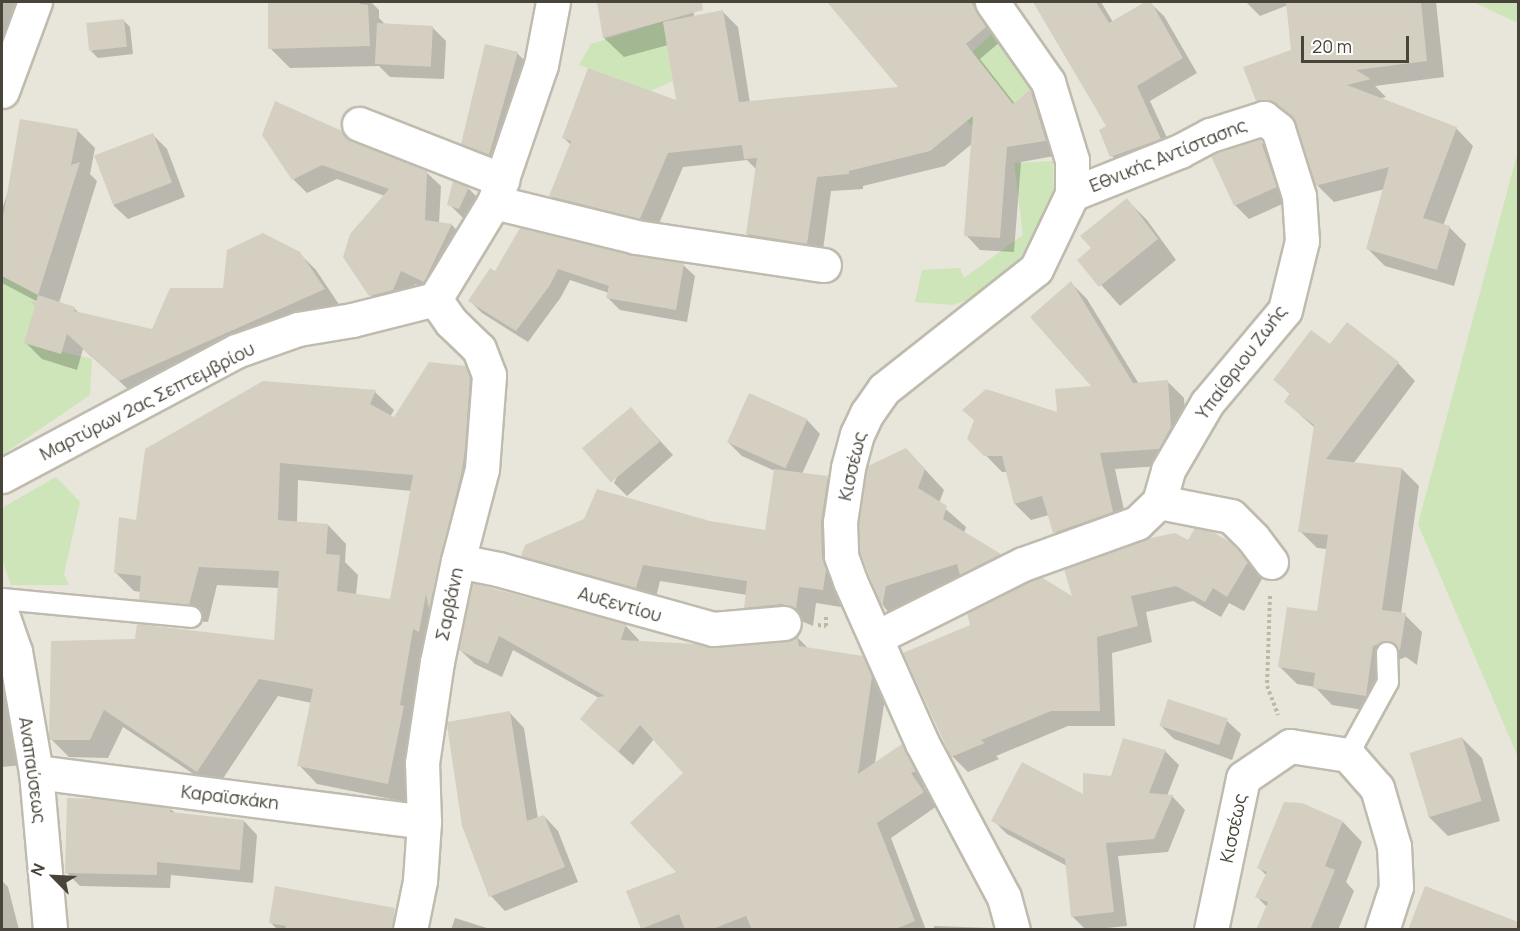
<!DOCTYPE html>
<html>
<head>
<meta charset="utf-8">
<style>
  body { margin:0 }
  #map { position:relative; width:1520px; height:931px; overflow:hidden; background:#f4f2eb; font-family:Manrope,sans-serif }
  div>[style] { position:absolute }
  .residential>* { inset:0; background:#e8e5da; transform-origin:0 0 }
  .green>* { inset:0; background:#cde5b8 }
  .shadow>* { inset:0; background:#0003 }
  .building>* { inset:0; background:#d5cfc2; transform-origin:0 0 }
  .path>* { height:4px; margin-top:-2px; transform-origin:0; background:repeating-linear-gradient(90deg,#c0b7a1 0 3px,transparent 0 6px) }
  .roads { filter:drop-shadow(2px 0 #bfbbae) drop-shadow(-2px 0 #bfbbae) drop-shadow(0 2px #bfbbae) drop-shadow(0 -2px #bfbbae) }
  .service>* { height:20px; margin:-10px; padding:0 10px; transform-origin:10px; border-radius:10px; background:#fff }
  .minor>* { height:33px; margin:-16.5px; padding:0 16.5px; transform-origin:16.5px; border-radius:16.5px; background:#fff }
  .tertiary>* { height:33px; margin:-16.5px; padding:0 16.5px; transform-origin:16.5px; border-radius:16.5px; background:#fff }
  span { translate:-50% -50%; white-space:nowrap; text-align:center; line-height:1.15; -webkit-text-stroke:4.5px #fff; paint-order:stroke }
  .street-label { font-size:18px; color:#48443a }
  .frame { position:absolute; inset:0; border:3px solid #48443a; pointer-events:none }
  .north { position:absolute; left:24px; top:847px; width:60px; height:60px; -webkit-text-stroke:4px #fff; paint-order:stroke; rotate:294deg; font-size:16px; font-weight:700; line-height:24px; text-align:center; color:#48443a }
  .north::after { content:''; display:block; margin:auto; width:21px; height:27px; background:#48443a; clip-path:polygon(50% 0,100% 100%,50% 72%,0 100%) }
  .scale { position:absolute; left:1301px; top:36px; width:108px; height:27px; box-sizing:border-box; border:3px solid #48443a; border-top:0; padding-left:8px; font-size:18px; line-height:21px; white-space:nowrap; color:#48443a; -webkit-text-stroke:4px #fff; paint-order:stroke }
</style>
</head>
<body>
<div id="map">
  <div class="residential">
    <i style="left:2px;top:2px;width:1516px;height:927px"></i>
  </div>
  <div class="green">
    <i style="clip-path:polygon(1473px 2px,1518px 2px,1518px 23px)"></i>
    <i style="clip-path:polygon(663px 21px,673px 81px,650px 91px,579px 65px,591px 44px)"></i>
    <i style="clip-path:polygon(994px 32px,1036px 83px,979px 133px,967px 121px,972px 52px)"></i>
    <i style="clip-path:polygon(1518px 151px,1518px 757px,1418px 524px)"></i>
    <i style="clip-path:polygon(1053px 161px,1054px 198px,1033px 252px,990px 293px,952px 305px,915px 302px,922px 270px,960px 268px,964px 278px,1023px 235px,1014px 163px)"></i>
    <i style="clip-path:polygon(2px 276px,38px 295px,26px 343px,92px 359px,90px 395px,2px 455px)"></i>
    <i style="clip-path:polygon(56px 477px,80px 502px,64px 574px,69px 585px,11px 585px,2px 559px,2px 508px)"></i>
  </div>
  <div class="shadow">
    <i style="clip-path:polygon(2px 2px,29px 2px,2px 95px)"></i>
    <i style="clip-path:polygon(269px 2px,371px 2px,379px 10px,379px 18px,386px 25px,432px 27px,446px 41px,444px 79px,390px 77px,379px 66px,290px 68px,270px 48px)"></i>
    <i style="clip-path:polygon(598px 2px,693px 2px,694px 18px,723px 12px,738px 27px,750px 103px,901px 88px,841px 16px,836px 2px,973px 2px,1000px 42px,980px 59px,1015px 104px,1030px 91px,1044px 105px,1060px 155px,1021px 162px,1014px 252px,980px 250px,966px 235px,973px 143px,945px 166px,863px 186px,863px 189px,831px 191px,822px 257px,762px 249px,747px 234px,757px 170px,747px 160px,683px 167px,655px 233px,566px 211px,551px 196px,571px 145px,564px 138px,678px 102px,668px 45px,624px 57px,604px 38px)"></i>
    <i style="clip-path:polygon(1035px 2px,1101px 2px,1113px 22px,1149px 2px,1164px 16px,1197px 73px,1150px 101px,1174px 153px,1126px 171px,1112px 156px,1101px 131px,1108px 126px)"></i>
    <i style="clip-path:polygon(1246px 2px,1296px 2px,1260px 16px)"></i>
    <i style="clip-path:polygon(1335px 2px,1436px 2px,1444px 77px,1375px 86px,1386px 97px,1378px 99px,1456px 128px,1473px 146px,1443px 226px,1449px 227px,1466px 244px,1454px 286px,1385px 266px,1368px 249px,1385px 189px,1334px 202px,1317px 185px,1298px 124px,1286px 116px,1274px 117px,1257px 100px,1293px 51px,1289px 10px)"></i>
    <i style="clip-path:polygon(123px 20px,130px 27px,133px 54px,98px 58px,91px 51px)"></i>
    <i style="clip-path:polygon(517px 53px,529px 65px,501px 166px,475px 156px,463px 143px)"></i>
    <i style="clip-path:polygon(77px 130px,95px 148px,90px 174px,97px 181px,59px 303px,74px 308px,80px 314px,153px 330px,224px 289px,299px 253px,316px 270px,340px 306px,137px 397px,83px 349px,77px 370px,42px 359px,25px 342px,38px 302px,2px 283px,2px 209px,9px 189px)"></i>
    <i style="clip-path:polygon(153px 135px,167px 149px,185px 197px,128px 219px,114px 206px,96px 157px)"></i>
    <i style="clip-path:polygon(1260px 141px,1273px 154px,1289px 201px,1249px 219px,1235px 205px,1213px 156px)"></i>
    <i style="clip-path:polygon(352px 143px,426px 172px,441px 186px,439px 223px,452px 225px,465px 239px,438px 295px,415px 284px,407px 304px,385px 310px,371px 295px,385px 196px,337px 179px,307px 193px,293px 179px)"></i>
    <i style="clip-path:polygon(454px 183px,469px 189px,488px 208px,469px 224px,449px 204px)"></i>
    <i style="clip-path:polygon(1127px 200px,1147px 220px,1176px 260px,1120px 306px,1079px 260px,1093px 249px)"></i>
    <i style="clip-path:polygon(631px 257px,683px 265px,695px 276px,687px 322px,620px 310px,608px 298px,609px 293px,570px 280px,561px 297px,528px 342px,482px 313px,470px 301px,496px 273px)"></i>
    <i style="clip-path:polygon(1071px 283px,1087px 299px,1139px 384px,1167px 381px,1184px 398px,1187px 444px,1175px 465px,1115px 469px,1128px 528px,1071px 549px,1055px 532px,1049px 515px,1031px 520px,1015px 504px,1007px 472px,1002px 472px,969px 438px,1059px 414px,1094px 387px)"></i>
    <i style="clip-path:polygon(1347px 324px,1398px 363px,1415px 381px,1353px 464px,1402px 469px,1419px 486px,1401px 614px,1405px 615px,1422px 632px,1417px 665px,1406px 657px,1390px 663px,1383px 713px,1332px 705px,1315px 687px,1297px 684px,1280px 667px,1318px 613px,1327px 549px,1317px 548px,1300px 531px,1315px 428px,1286px 402px,1291px 395px,1275px 379px,1330px 347px)"></i>
    <i style="clip-path:polygon(evenodd,465px 368px,484px 386px,406px 802px,317px 784px,299px 765px,312px 703px,278px 696px,216px 789px,123px 727px,108px 758px,69px 757px,51px 739px,52px 643px,275px 641px,279px 588px,217px 585px,208px 622px,159px 618px,141px 599px,141px 592px,134px 591px,116px 573px,137px 521px,263px 382px,375px 392px,394px 410px,390px 417px,395px 419px,465px 368px,298px 480px,412px 491px,391px 601px,356px 595px,358px 575px,345px 562px,346px 544px,328px 525px,297px 523px,298px 480px)"></i>
    <i style="clip-path:polygon(807px 420px,820px 434px,802px 474px,827px 478px,845px 496px,841px 607px,816px 603px,813px 626px,801px 621px,763px 625px,745px 607px,747px 595px,660px 581px,654px 605px,540px 573px,523px 556px,709px 522px,767px 532px,775px 471px,742px 456px,728px 442px)"></i>
    <i style="clip-path:polygon(644px 423px,673px 455px,627px 496px,614px 483px)"></i>
    <i style="clip-path:polygon(906px 449px,944px 490px,939px 503px,966px 527px,964px 533px,1001px 555px,1020px 574px,902px 626px,884px 607px,861px 552px)"></i>
    <i style="clip-path:polygon(1188px 542px,1230px 543px,1262px 579px,1244px 611px,1229px 603px,1221px 617px,1193px 601px,1146px 612px,1152px 642px,1112px 653px,1115px 726px,1068px 726px,996px 756px,999px 759px,968px 772px,952px 756px,1075px 599px)"></i>
    <i style="clip-path:polygon(474px 585px,625px 625px,639px 640px,639px 642px,714px 649px,786px 643px,797px 637px,809px 649px,862px 658px,877px 672px,886px 692px,875px 763px,902px 745px,916px 760px,929px 786px,924px 788px,937px 806px,891px 838px,926px 930px,642px 930px,628px 892px,678px 873px,686px 773px,654px 739px,633px 765px,582px 719px,599px 698px,513px 650px,502px 677px,475px 664px,460px 650px)"></i>
    <i style="clip-path:polygon(2px 650px,22px 765px,2px 767px)"></i>
    <i style="clip-path:polygon(510px 713px,524px 728px,538px 819px,544px 816px,558px 831px,578px 882px,505px 911px,491px 896px)"></i>
    <i style="clip-path:polygon(1227px 721px,1241px 734px,1232px 760px,1174px 739px,1160px 725px)"></i>
    <i style="clip-path:polygon(1462px 738px,1482px 758px,1500px 821px,1448px 836px,1428px 816px)"></i>
    <i style="clip-path:polygon(1165px 751px,1179px 765px,1167px 796px,1172px 796px,1185px 810px,1168px 852px,1118px 856px,1127px 926px,1086px 930px,1072px 916px,1067px 866px,1007px 834px,993px 820px,1085px 797px)"></i>
    <i style="clip-path:polygon(96px 800px,172px 810px,176px 814px,244px 821px,257px 835px,253px 883px,171px 875px,170px 888px,80px 886px,66px 872px)"></i>
    <i style="clip-path:polygon(1343px 822px,1362px 842px,1346px 882px,1354px 891px,1338px 930px,1258px 930px,1267px 907px,1257px 897px,1267px 876px,1259px 868px)"></i>
    <i style="clip-path:polygon(2px 881px,8px 887px,19px 930px,2px 930px)"></i>
    <i style="clip-path:polygon(383px 907px,397px 921px,395px 930px,278px 930px,270px 922px)"></i>
    <i style="clip-path:polygon(455px 918px,493px 930px,451px 930px)"></i>
    <i style="clip-path:polygon(934px 926px,992px 928px,993px 930px,934px 930px)"></i>
  </div>
  <div class="building">
    <i style="clip-path:polygon(268px 2px,360px 2px,360px 4px,368px 5px,370px 46px,268px 49px)"></i>
    <i style="clip-path:polygon(597px 2px,702px 2px,703px 10px,603px 38px)"></i>
    <i style="clip-path:polygon(827px 2px,971px 2px,986px 27px,966px 44px,1013px 104px,1030px 89px,1046px 141px,1007px 147px,1000px 238px,964px 236px,973px 116px,930px 151px,849px 171px,849px 174px,817px 177px,807px 244px,746px 234px,757px 158px,744px 159px,742px 145px,668px 153px,640px 219px,549px 196px,571px 141px,562px 138px,588px 68px,676px 100px,663px 22px,723px 10px,739px 102px,898px 87px)"></i>
    <i style="clip-path:polygon(1033px 2px,1096px 2px,1109px 23px,1145px 2px,1151px 2px,1183px 58px,1137px 86px,1161px 139px,1110px 157px,1099px 130px,1106px 126px)"></i>
    <i style="clip-path:polygon(1286px 2px,1421px 2px,1427px 61px,1356px 70px,1371px 79px,1347px 85px,1457px 127px,1423px 218px,1450px 226px,1437px 270px,1366px 249px,1389px 167px,1315px 186px,1296px 123px,1290px 115px,1268px 100px,1256px 101px,1243px 67px,1291px 50px)"></i>
    <i style="left:124px;top:19px;width:28px;height:38px;rotate:84deg"></i>
    <i style="left:377px;top:23px;width:56px;height:41px;rotate:3deg"></i>
    <i style="clip-path:polygon(485px 44px,518px 52px,489px 155px,461px 144px)"></i>
    <i style="clip-path:polygon(275px 101px,342px 131px,352px 141px,427px 171px,425px 220px,452px 224px,424px 282px,401px 271px,393px 290px,369px 296px,343px 257px,350px 234px,389px 189px,322px 165px,292px 180px,262px 135px)"></i>
    <i style="clip-path:polygon(20px 119px,78px 129px,71px 165px,80px 162px,38px 295px,2px 276px,2px 223px)"></i>
    <i style="left:153px;top:133px;width:53px;height:63px;rotate:69deg"></i>
    <i style="clip-path:polygon(1260px 139px,1277px 187px,1234px 206px,1211px 156px)"></i>
    <i style="clip-path:polygon(453px 181px,469px 187px,459px 209px,447px 205px)"></i>
    <i style="clip-path:polygon(1127px 198px,1158px 239px,1099px 287px,1077px 260px,1091px 248px,1080px 236px)"></i>
    <i style="clip-path:polygon(520px 228px,632px 255px,684px 263px,676px 310px,606px 298px,609px 286px,558px 269px,550px 285px,516px 331px,468px 301px,490px 268px,495px 271px)"></i>
    <i style="clip-path:polygon(263px 233px,300px 252px,325px 289px,119px 381px,67px 334px,61px 354px,24px 343px,35px 306px,30px 301px,36px 302px,38px 295px,75px 307px,74px 311px,152px 329px,170px 288px,223px 288px,227px 250px)"></i>
    <i style="clip-path:polygon(1071px 281px,1133px 383px,1168px 380px,1171px 427px,1159px 449px,1100px 453px,1113px 512px,1053px 533px,1042px 496px,1014px 504px,1002px 456px,984px 456px,967px 439px,974px 420px,962px 410px,986px 389px,1057px 412px,1055px 389px,1091px 386px,1030px 317px)"></i>
    <i style="clip-path:polygon(1347px 322px,1399px 362px,1326px 459px,1402px 468px,1382px 610px,1406px 613px,1400px 650px,1387px 641px,1373px 646px,1366px 696px,1313px 688px,1315px 673px,1278px 667px,1287px 607px,1317px 611px,1328px 535px,1298px 532px,1314px 425px,1284px 402px,1290px 393px,1273px 380px,1311px 330px,1330px 344px)"></i>
    <i style="clip-path:polygon(evenodd,429px 362px,466px 366px,470px 378px,465px 449px,462px 470px,429px 609px,426px 594px,419px 632px,413px 629px,400px 705px,404px 706px,388px 784px,297px 766px,313px 689px,259px 679px,197px 772px,104px 710px,90px 740px,49px 740px,51px 641px,135px 639px,137px 624px,274px 640px,279px 571px,199px 567px,189px 605px,139px 600px,141px 576px,114px 573px,119px 517px,136px 520px,145px 449px,263px 381px,376px 390px,370px 404px,394px 417px,429px 362px,280px 463px,413px 475px,390px 599px,337px 591px,340px 555px,326px 554px,328px 524px,278px 520px,280px 463px)"></i>
    <i style="left:749px;top:393px;width:64px;height:54px;rotate:24deg"></i>
    <i style="left:631px;top:407px;width:45px;height:64px;rotate:50deg"></i>
    <i style="clip-path:polygon(906px 448px,925px 469px,918px 488px,947px 506px,943px 519px,1001px 554px,960px 575px,957px 564px,886px 586px,882px 608px,860px 552px,859px 523px,866px 472px,868px 466px)"></i>
    <i style="clip-path:polygon(774px 469px,828px 476px,821px 522px,822px 557px,826px 570px,823px 590px,799px 587px,796px 609px,782px 604px,744px 608px,747px 581px,643px 565px,636px 588px,521px 556px,525px 545px,584px 519px,597px 489px,710px 521px,765px 530px)"></i>
    <i style="clip-path:polygon(1195px 528px,1213px 532px,1230px 542px,1248px 562px,1227px 597px,1213px 588px,1205px 602px,1176px 586px,1131px 596px,1138px 626px,1097px 637px,1100px 711px,1051px 711px,981px 740px,985px 743px,951px 757px,903px 653px,970px 625px,967px 613px,1030px 581px,1041px 577px,1072px 596px,1064px 569px,1146px 539px,1175px 533px,1188px 540px)"></i>
    <i style="clip-path:polygon(473px 583px,626px 624px,621px 640px,696px 644px,715px 648px,786px 642px,797px 636px,799px 646px,863px 656px,872px 677px,858px 774px,902px 744px,916px 771px,911px 773px,924px 792px,877px 823px,915px 921px,893px 930px,752px 930px,746px 916px,710px 930px,685px 930px,679px 914px,641px 929px,626px 891px,676px 872px,630px 823px,683px 773px,640px 725px,618px 752px,580px 719px,598px 697px,605px 696px,499px 636px,488px 664px,459px 650px)"></i>
    <i style="left:1168px;top:699px;width:63px;height:28px;rotate:18deg"></i>
    <i style="clip-path:polygon(510px 711px,527px 821px,544px 815px,565px 867px,489px 897px,462px 826px,447px 725px,447px 722px)"></i>
    <i style="left:1462px;top:737px;width:67px;height:55px;rotate:73deg"></i>
    <i style="clip-path:polygon(1123px 738px,1166px 750px,1149px 793px,1173px 795px,1154px 839px,1106px 843px,1114px 912px,1071px 917px,1065px 859px,991px 821px,1022px 762px,1083px 794px,1083px 773px,1111px 776px)"></i>
    <i style="clip-path:polygon(67px 798px,96px 799px,172px 808px,170px 812px,244px 820px,240px 870px,157px 862px,157px 875px,65px 873px)"></i>
    <i style="clip-path:polygon(1284px 802px,1302px 803px,1343px 821px,1325px 866px,1335px 870px,1310px 930px,1256px 930px,1268px 902px,1255px 897px,1267px 872px,1257px 868px)"></i>
    <i style="clip-path:polygon(275px 886px,395px 908px,392px 930px,285px 930px,286px 926px,269px 923px)"></i>
    <i style="clip-path:polygon(1425px 886px,1518px 922px,1518px 930px,1408px 930px)"></i>
  </div>
  <div class="path">
    <i style="left:1270px;top:596px;width:90px;rotate:91.9deg"></i>
    <i style="left:1267px;top:686px;width:31px;rotate:69deg"></i>
    <i style="left:818px;top:625px;width:8px;rotate:7deg"></i>
    <i style="left:826px;top:626px;width:9px;rotate:-90deg"></i>
  </div>
  <div class="roads">
    <div class="service">
      <i style="left:2px;top:599px;width:190px;rotate:5.4deg"></i>
      <i style="left:1348px;top:755px;width:83px;rotate:-61.3deg"></i>
      <i style="left:1388px;top:682px;width:29px;rotate:-92deg"></i>
    </div>
    <div class="minor">
      <i style="left:2px;top:91px;width:95px;rotate:-69.7deg"></i>
      <i style="left:359px;top:124px;width:154px;rotate:21.4deg"></i>
      <i style="left:494px;top:202px;width:146px;rotate:13.8deg"></i>
      <i style="left:636px;top:237px;width:190px;rotate:8.5deg"></i>
      <i style="left:1159px;top:502px;width:73px;rotate:11deg"></i>
      <i style="left:1231px;top:516px;width:31px;rotate:45deg"></i>
      <i style="left:1253px;top:538px;width:30px;rotate:53deg"></i>
      <i style="left:458px;top:561px;width:41px;rotate:11.3deg"></i>
      <i style="left:498px;top:569px;width:223px;rotate:15.6deg"></i>
      <i style="left:713px;top:629px;width:71px;rotate:-4.8deg"></i>
      <i style="left:2px;top:614px;width:39px;rotate:71deg"></i>
      <i style="left:15px;top:651px;width:123px;rotate:80.2deg"></i>
      <i style="left:36px;top:772px;width:159px;rotate:84.9deg"></i>
      <i style="left:877px;top:637px;width:163px;rotate:-26.6deg"></i>
      <i style="left:1023px;top:564px;width:121px;rotate:-19.8deg"></i>
      <i style="left:1137px;top:523px;width:30px;rotate:-44deg"></i>
      <i style="left:1159px;top:502px;width:33px;rotate:-74deg"></i>
      <i style="left:1168px;top:470px;width:78px;rotate:-59.8deg"></i>
      <i style="left:1207px;top:403px;width:121px;rotate:-50deg"></i>
      <i style="left:1285px;top:310px;width:71px;rotate:-76.2deg"></i>
      <i style="left:1302px;top:241px;width:45px;rotate:-93.8deg"></i>
      <i style="left:1299px;top:196px;width:70px;rotate:-107.4deg"></i>
      <i style="left:1278px;top:129px;width:18px;rotate:-142deg"></i>
      <i style="left:1264px;top:118px;width:57px;rotate:162.5deg"></i>
      <i style="left:1210px;top:135px;width:34px;rotate:152deg"></i>
      <i style="left:1180px;top:151px;width:116px;rotate:158.3deg"></i>
      <i style="left:36px;top:772px;width:391px;rotate:7.3deg"></i>
      <i style="left:410px;top:930px;width:50px;rotate:-78.5deg"></i>
      <i style="left:420px;top:881px;width:59px;rotate:-86.1deg"></i>
      <i style="left:424px;top:822px;width:59px;rotate:-91.9deg"></i>
      <i style="left:422px;top:763px;width:102px;rotate:-81.6deg"></i>
      <i style="left:437px;top:662px;width:103px;rotate:-78.3deg"></i>
      <i style="left:458px;top:561px;width:95px;rotate:-75.4deg"></i>
      <i style="left:482px;top:469px;width:94px;rotate:-85.7deg"></i>
      <i style="left:489px;top:375px;width:28px;rotate:-111deg"></i>
      <i style="left:479px;top:349px;width:39px;rotate:-136deg"></i>
      <i style="left:451px;top:322px;width:28px;rotate:-125deg"></i>
    </div>
    <div class="tertiary">
      <i style="left:992px;top:2px;width:98px;rotate:55deg"></i>
      <i style="left:1048px;top:82px;width:82px;rotate:72.9deg"></i>
      <i style="left:1072px;top:160px;width:34px;rotate:90deg"></i>
      <i style="left:1072px;top:194px;width:83px;rotate:115.6deg"></i>
      <i style="left:1036px;top:269px;width:194px;rotate:141.7deg"></i>
      <i style="left:884px;top:389px;width:29px;rotate:125deg"></i>
      <i style="left:867px;top:413px;width:23px;rotate:115deg"></i>
      <i style="left:857px;top:434px;width:35px;rotate:105deg"></i>
      <i style="left:848px;top:468px;width:55px;rotate:98.4deg"></i>
      <i style="left:840px;top:522px;width:34px;rotate:88deg"></i>
      <i style="left:841px;top:556px;width:27px;rotate:70deg"></i>
      <i style="left:850px;top:581px;width:177px;rotate:66deg"></i>
      <i style="left:922px;top:743px;width:174px;rotate:62deg"></i>
      <i style="left:1004px;top:897px;width:34px;rotate:75deg"></i>
      <i style="left:2px;top:476px;width:265px;rotate:-28.1deg"></i>
      <i style="left:236px;top:351px;width:66px;rotate:-19.5deg"></i>
      <i style="left:298px;top:329px;width:55px;rotate:-9.5deg"></i>
      <i style="left:352px;top:320px;width:86px;rotate:-14.2deg"></i>
      <i style="left:435px;top:299px;width:114px;rotate:-58.7deg"></i>
      <i style="left:494px;top:202px;width:145px;rotate:-71.1deg"></i>
      <i style="left:541px;top:65px;width:64px;rotate:-79.2deg"></i>
      <i style="left:1211px;top:930px;width:155px;rotate:-78.1deg"></i>
      <i style="left:1243px;top:778px;width:57px;rotate:-34.2deg"></i>
      <i style="left:1290px;top:746px;width:59px;rotate:8.8deg"></i>
      <i style="left:1348px;top:755px;width:44px;rotate:48.7deg"></i>
      <i style="left:1377px;top:788px;width:60px;rotate:73.7deg"></i>
      <i style="left:1394px;top:846px;width:41px;rotate:87.2deg"></i>
      <i style="left:1396px;top:887px;width:45px;rotate:108deg"></i>
    </div>
  </div>
  <div class="street-label">
    <span style="left:1168px;top:155px;rotate:-22deg">Εθνικής Αντίστασης</span>
    <span style="left:1241px;top:362px;rotate:-53deg">Υπαίθριου Ζωής</span>
    <span style="left:147px;top:401px;rotate:-27deg">Μαρτύρων 2ας Σεπτεμβρίου</span>
    <span style="left:852px;top:466px;rotate:-77deg">Κισσέως</span>
    <span style="left:449px;top:604px;rotate:-78deg">Σαρβάνη</span>
    <span style="left:620px;top:604px;rotate:16deg">Αυξεντίου</span>
    <span style="left:33px;top:770px;rotate:82deg">Αναπαύσεως</span>
    <span style="left:230px;top:797px;rotate:7deg">Καραϊσκάκη</span>
    <span style="left:1233px;top:828px;rotate:-78deg">Κισσέως</span>
  </div>
  <div class="frame"></div>
  <div class="north">N</div>
  <div class="scale">20 m</div>
</div>
</body>
</html>
